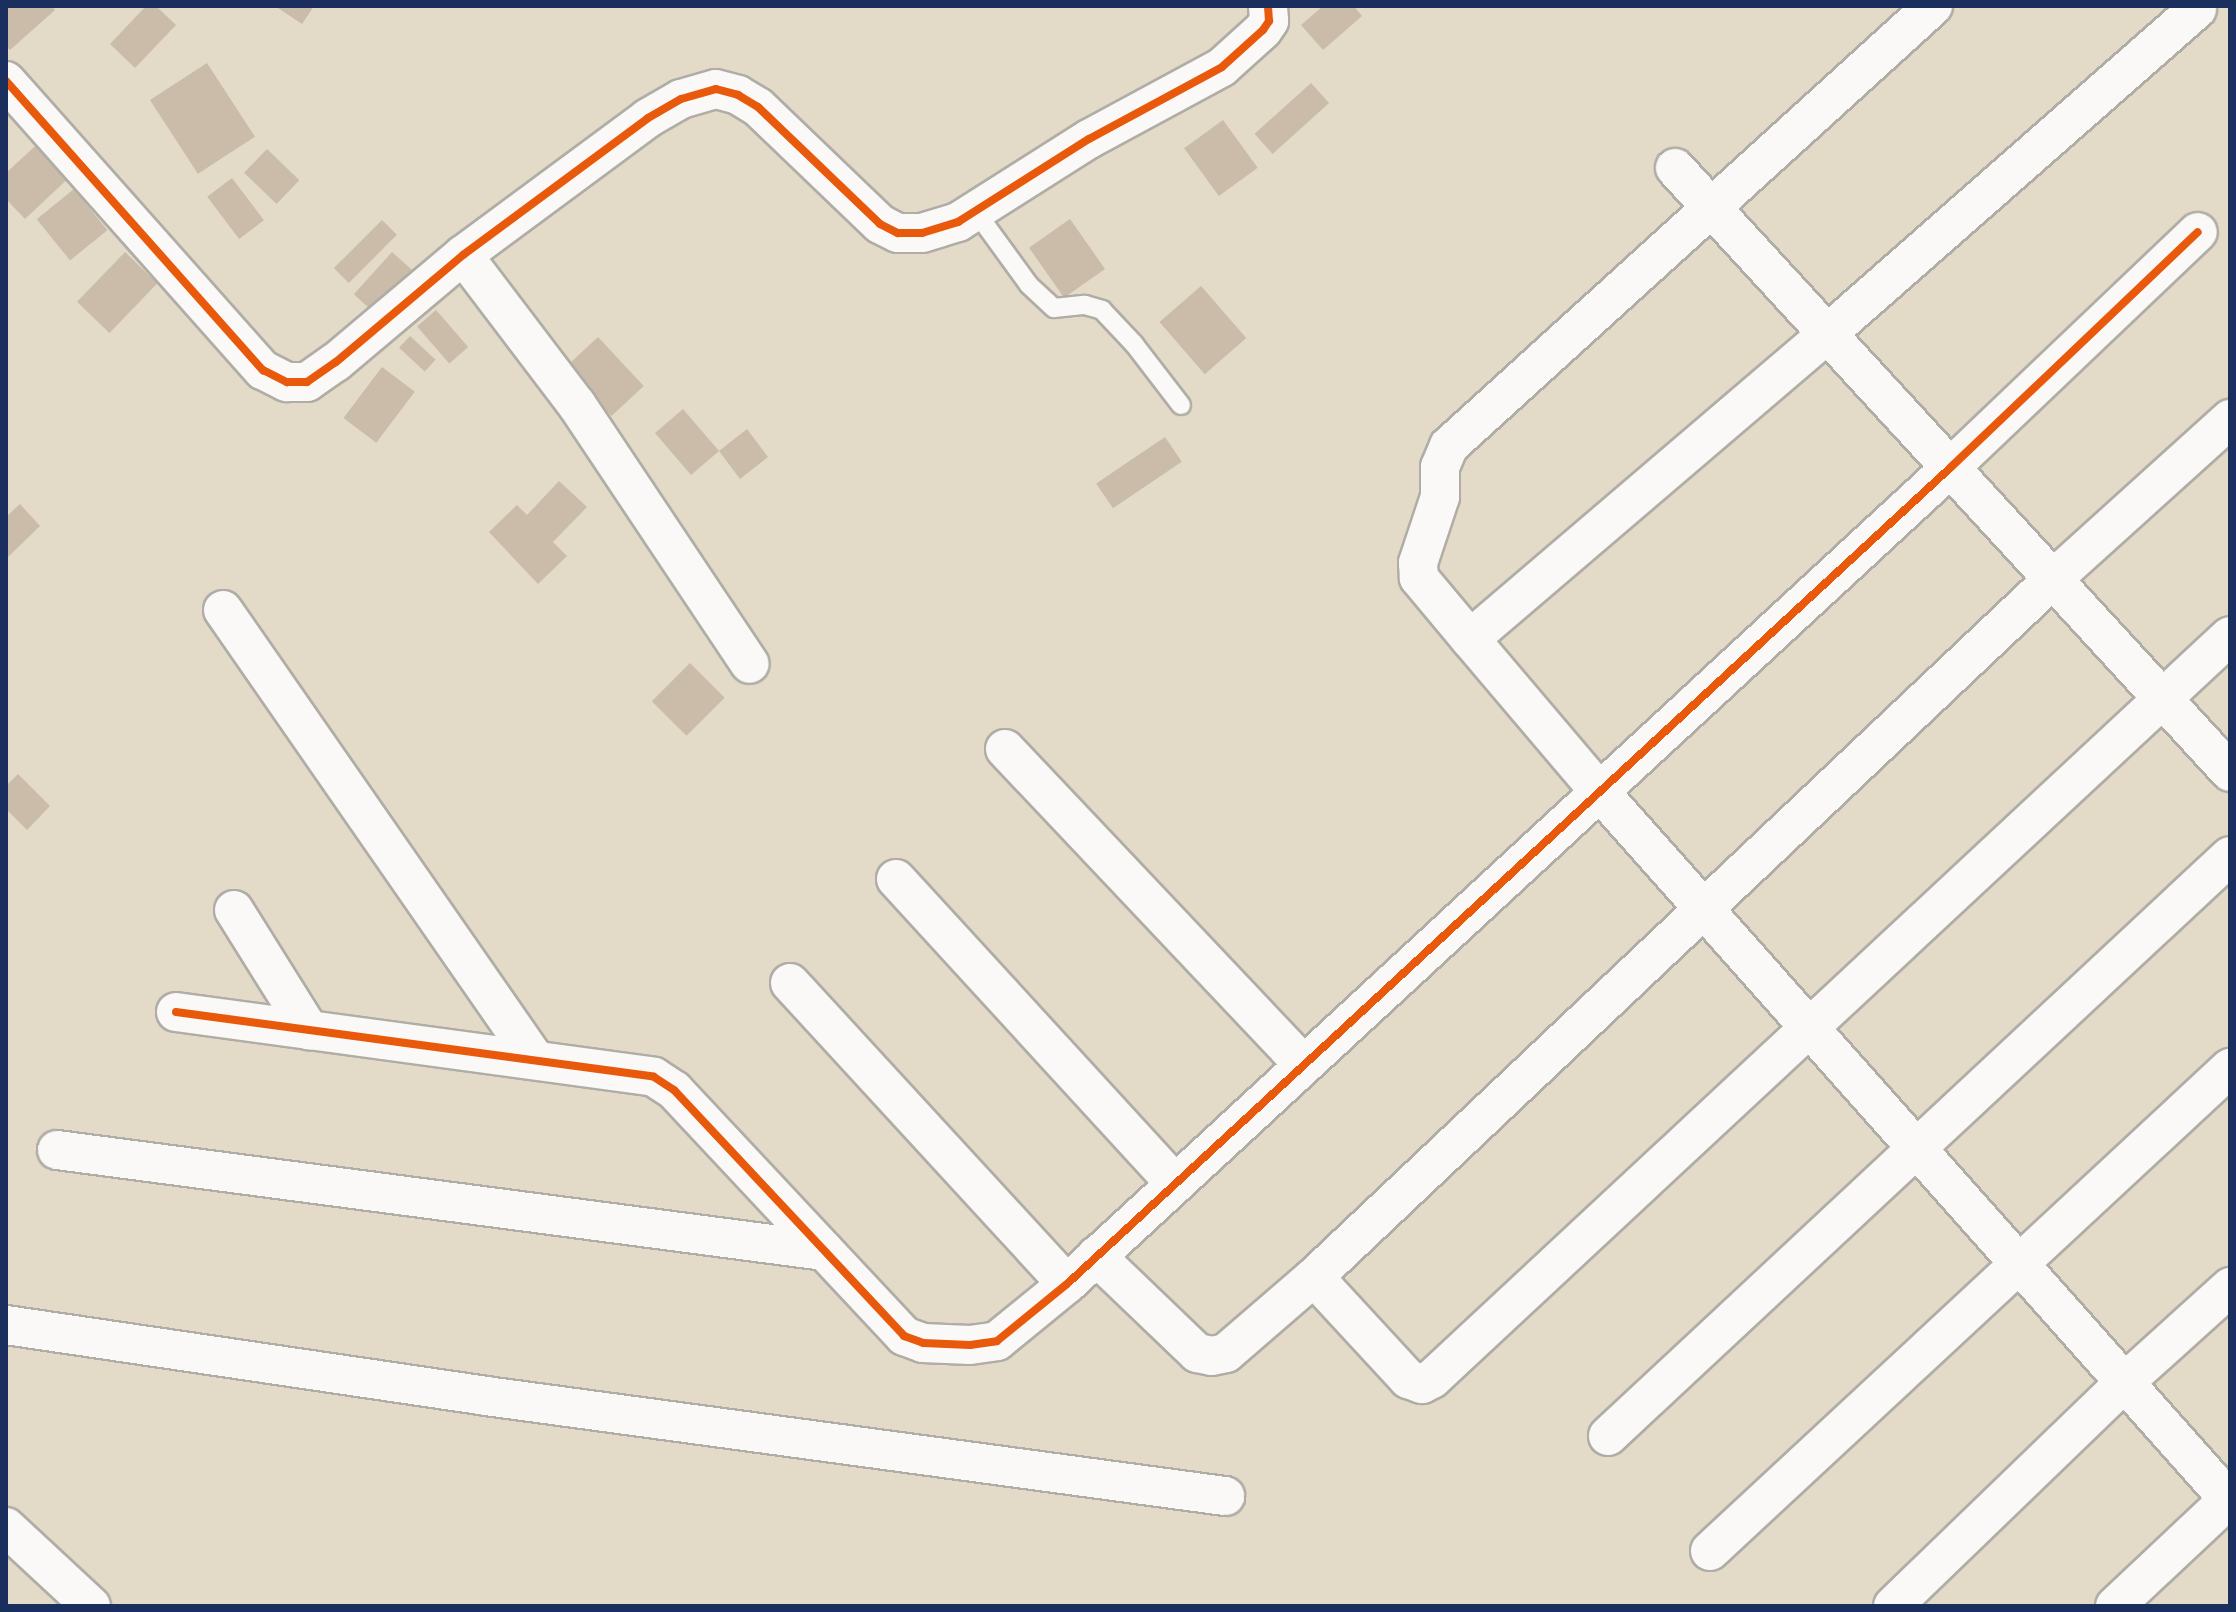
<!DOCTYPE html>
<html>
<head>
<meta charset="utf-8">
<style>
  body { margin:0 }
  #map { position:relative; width:2236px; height:1612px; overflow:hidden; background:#e3dac8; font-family:"Patrick Hand",sans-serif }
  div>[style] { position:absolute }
  .building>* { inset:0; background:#cabca9; transform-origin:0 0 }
  .roads { filter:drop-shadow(2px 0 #b0ada6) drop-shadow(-2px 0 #b0ada6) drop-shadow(0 2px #b0ada6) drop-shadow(0 -2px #b0ada6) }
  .service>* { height:18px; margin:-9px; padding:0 9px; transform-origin:9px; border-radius:9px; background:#fbf9f7 }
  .minor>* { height:38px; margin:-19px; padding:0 19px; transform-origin:19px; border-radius:19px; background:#fbf9f7 }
  .cycleway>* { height:8px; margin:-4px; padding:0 4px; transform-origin:4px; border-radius:4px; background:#e8590c }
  span { translate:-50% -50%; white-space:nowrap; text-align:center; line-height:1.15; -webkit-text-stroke:7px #f7f3e8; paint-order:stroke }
  .frame { position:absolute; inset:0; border:8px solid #1b2f5e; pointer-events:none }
</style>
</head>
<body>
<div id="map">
  <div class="building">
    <i style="clip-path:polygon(6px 6px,52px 6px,55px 10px,10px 50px,6px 46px)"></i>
    <i style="clip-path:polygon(146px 6px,156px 6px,176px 25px,135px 68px,110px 44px)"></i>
    <i style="clip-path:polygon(275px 6px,314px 6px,302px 24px)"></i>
    <i style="clip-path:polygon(1323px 6px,1354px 6px,1362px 16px,1323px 50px,1301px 25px)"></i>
    <i style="left:207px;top:63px;width:88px;height:68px;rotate:57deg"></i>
    <i style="left:1311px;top:83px;width:27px;height:76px;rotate:48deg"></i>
    <i style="left:1223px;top:120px;width:59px;height:48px;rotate:54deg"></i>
    <i style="clip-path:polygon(45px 137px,76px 171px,25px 219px,6px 199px,6px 173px)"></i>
    <i style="left:267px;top:149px;width:45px;height:33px;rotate:44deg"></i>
    <i style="left:232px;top:178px;width:53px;height:31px;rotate:53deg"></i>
    <i style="left:74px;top:189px;width:53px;height:48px;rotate:51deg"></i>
    <i style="left:1070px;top:219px;width:61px;height:50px;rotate:55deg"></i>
    <i style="left:382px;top:220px;width:21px;height:68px;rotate:45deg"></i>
    <i style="left:125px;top:252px;width:45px;height:69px;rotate:44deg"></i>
    <i style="left:392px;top:252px;width:27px;height:57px;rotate:42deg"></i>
    <i style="left:1201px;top:286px;width:69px;height:55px;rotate:49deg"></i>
    <i style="left:436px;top:310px;width:49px;height:25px;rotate:49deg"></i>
    <i style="left:410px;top:336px;width:35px;height:16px;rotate:43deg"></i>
    <i style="left:598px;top:337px;width:67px;height:44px;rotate:47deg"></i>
    <i style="left:382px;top:367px;width:41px;height:64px;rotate:37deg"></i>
    <i style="clip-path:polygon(683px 409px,719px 451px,747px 429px,768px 457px,740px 479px,719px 451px,691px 475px,655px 433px)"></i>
    <i style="left:1165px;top:437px;width:30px;height:83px;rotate:56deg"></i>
    <i style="clip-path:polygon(559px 481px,587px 507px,553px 542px,567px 556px,538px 584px,489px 532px,517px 505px,527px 515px)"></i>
    <i style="clip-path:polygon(20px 504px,40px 526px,6px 559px,6px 517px)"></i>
    <i style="left:690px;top:663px;width:49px;height:54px;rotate:45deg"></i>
    <i style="clip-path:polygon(18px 774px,50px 806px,27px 830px,6px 809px,6px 786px)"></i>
  </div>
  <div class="roads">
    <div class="service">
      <i style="left:976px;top:212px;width:90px;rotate:54deg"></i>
      <i style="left:1029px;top:285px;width:34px;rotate:43deg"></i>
      <i style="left:1054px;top:308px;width:31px;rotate:-6deg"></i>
      <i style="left:1085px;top:305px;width:18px;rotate:16deg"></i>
      <i style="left:1102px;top:310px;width:47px;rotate:46.7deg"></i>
      <i style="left:1134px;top:344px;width:77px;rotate:52.4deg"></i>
    </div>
    <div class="minor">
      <i style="left:2197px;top:9px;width:494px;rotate:138.7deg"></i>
      <i style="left:1826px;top:335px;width:468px;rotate:139.5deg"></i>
      <i style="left:1470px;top:639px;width:199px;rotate:49.7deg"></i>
      <i style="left:1599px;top:791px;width:950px;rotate:48.37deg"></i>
      <i style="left:6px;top:81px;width:387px;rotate:48.4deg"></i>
      <i style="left:263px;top:370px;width:27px;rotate:27deg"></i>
      <i style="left:287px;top:382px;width:20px"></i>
      <i style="left:307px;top:382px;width:35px;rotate:-35deg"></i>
      <i style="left:336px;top:362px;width:166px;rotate:-40.1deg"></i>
      <i style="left:463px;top:255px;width:230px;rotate:-36.5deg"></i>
      <i style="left:648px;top:118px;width:38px;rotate:-30deg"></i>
      <i style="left:681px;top:99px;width:36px;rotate:-16deg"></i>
      <i style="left:716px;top:89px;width:23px;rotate:15deg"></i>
      <i style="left:738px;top:95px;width:23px;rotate:31deg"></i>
      <i style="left:758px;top:107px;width:169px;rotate:43.8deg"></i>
      <i style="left:880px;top:224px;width:20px;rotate:27deg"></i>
      <i style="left:898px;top:233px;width:24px"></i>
      <i style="left:922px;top:233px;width:38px;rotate:-17deg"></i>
      <i style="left:958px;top:222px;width:155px;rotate:-32.4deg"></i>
      <i style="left:1089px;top:139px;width:151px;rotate:-28.4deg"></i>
      <i style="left:1222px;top:67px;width:55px;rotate:-42.1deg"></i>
      <i style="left:1263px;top:30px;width:11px;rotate:-56deg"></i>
      <i style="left:1269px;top:21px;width:15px;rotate:-94deg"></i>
      <i style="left:1675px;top:168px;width:820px;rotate:47.42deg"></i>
      <i style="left:463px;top:255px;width:188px;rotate:52.8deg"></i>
      <i style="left:577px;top:405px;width:311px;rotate:56.3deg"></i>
      <i style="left:223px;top:610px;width:545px;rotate:55.23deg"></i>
      <i style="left:1470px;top:639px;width:80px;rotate:-129.9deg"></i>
      <i style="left:1419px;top:578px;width:15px;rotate:-94deg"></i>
      <i style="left:1418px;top:563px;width:70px;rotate:-71.6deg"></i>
      <i style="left:1440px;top:497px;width:30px;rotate:-90deg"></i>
      <i style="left:1440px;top:467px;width:23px;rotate:-67deg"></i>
      <i style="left:1449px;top:446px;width:654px;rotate:-42.27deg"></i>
      <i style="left:1005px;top:749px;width:434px;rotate:46.6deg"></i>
      <i style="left:896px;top:879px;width:413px;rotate:47.5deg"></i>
      <i style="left:234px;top:910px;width:142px;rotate:58deg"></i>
      <i style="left:790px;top:983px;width:409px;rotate:47.4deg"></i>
      <i style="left:176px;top:1012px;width:482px;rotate:7.7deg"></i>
      <i style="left:654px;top:1077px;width:24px;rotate:33deg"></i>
      <i style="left:674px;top:1090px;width:337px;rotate:46.9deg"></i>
      <i style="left:904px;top:1336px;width:20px;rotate:20deg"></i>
      <i style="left:923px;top:1343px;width:47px;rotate:2.4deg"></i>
      <i style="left:970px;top:1345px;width:27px;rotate:-8deg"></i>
      <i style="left:997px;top:1341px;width:90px;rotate:-39.2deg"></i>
      <i style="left:1067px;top:1284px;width:1202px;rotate:-42.74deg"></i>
      <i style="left:1950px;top:468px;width:342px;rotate:-43.6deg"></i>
      <i style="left:57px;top:1150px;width:774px;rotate:7.5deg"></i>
      <i style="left:1096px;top:1256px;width:140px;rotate:43.8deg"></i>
      <i style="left:1197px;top:1353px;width:15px;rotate:11deg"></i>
      <i style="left:1212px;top:1356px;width:14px;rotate:-12deg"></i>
      <i style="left:1226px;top:1353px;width:116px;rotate:-40.8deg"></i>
      <i style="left:1314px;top:1277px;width:1017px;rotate:-43.37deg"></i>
      <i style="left:2053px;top:579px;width:239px;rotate:-42.1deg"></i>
      <i style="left:1314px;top:1277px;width:139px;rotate:47.3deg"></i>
      <i style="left:1408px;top:1379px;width:15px;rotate:20deg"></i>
      <i style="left:1422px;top:1384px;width:11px;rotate:-27deg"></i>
      <i style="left:1432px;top:1379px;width:1090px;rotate:-42.96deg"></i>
      <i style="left:6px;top:1325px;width:485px;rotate:8.4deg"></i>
      <i style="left:486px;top:1396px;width:746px;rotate:7.71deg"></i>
      <i style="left:1608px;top:1436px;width:850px;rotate:-43deg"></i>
      <i style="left:6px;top:1527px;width:116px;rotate:42.9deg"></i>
      <i style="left:1710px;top:1551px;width:710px;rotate:-42.89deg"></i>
      <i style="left:1893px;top:1606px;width:322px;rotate:-44deg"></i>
      <i style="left:2125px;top:1382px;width:142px;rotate:-42.1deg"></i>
      <i style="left:2115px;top:1606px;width:158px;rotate:-43.2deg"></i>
    </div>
  </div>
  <div class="cycleway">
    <i style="left:6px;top:81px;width:387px;rotate:48.4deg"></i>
    <i style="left:263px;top:370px;width:27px;rotate:27deg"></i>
    <i style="left:287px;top:382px;width:20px"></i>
    <i style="left:307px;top:382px;width:35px;rotate:-35deg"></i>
    <i style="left:336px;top:362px;width:166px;rotate:-40.1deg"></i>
    <i style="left:463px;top:255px;width:230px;rotate:-36.5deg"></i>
    <i style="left:648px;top:118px;width:38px;rotate:-30deg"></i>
    <i style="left:681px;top:99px;width:36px;rotate:-16deg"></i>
    <i style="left:716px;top:89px;width:23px;rotate:15deg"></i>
    <i style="left:738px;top:95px;width:23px;rotate:31deg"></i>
    <i style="left:758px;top:107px;width:169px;rotate:43.8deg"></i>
    <i style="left:880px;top:224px;width:20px;rotate:27deg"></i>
    <i style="left:898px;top:233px;width:24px"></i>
    <i style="left:922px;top:233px;width:38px;rotate:-17deg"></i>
    <i style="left:958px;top:222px;width:155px;rotate:-32.4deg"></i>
    <i style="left:1089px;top:139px;width:151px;rotate:-28.4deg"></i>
    <i style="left:1222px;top:67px;width:55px;rotate:-42.1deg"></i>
    <i style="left:1263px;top:30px;width:11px;rotate:-56deg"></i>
    <i style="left:1269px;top:21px;width:15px;rotate:-94deg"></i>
    <i style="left:176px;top:1012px;width:482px;rotate:7.7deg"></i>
    <i style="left:654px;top:1077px;width:24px;rotate:33deg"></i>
    <i style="left:674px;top:1090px;width:337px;rotate:46.9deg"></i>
    <i style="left:904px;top:1336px;width:20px;rotate:20deg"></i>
    <i style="left:923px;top:1343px;width:47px;rotate:2.4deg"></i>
    <i style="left:970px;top:1345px;width:27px;rotate:-8deg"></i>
    <i style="left:997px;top:1341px;width:90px;rotate:-39.2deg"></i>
    <i style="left:1067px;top:1284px;width:1202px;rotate:-42.74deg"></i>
    <i style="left:1950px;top:468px;width:342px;rotate:-43.6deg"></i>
  </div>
  <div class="frame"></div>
</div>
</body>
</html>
